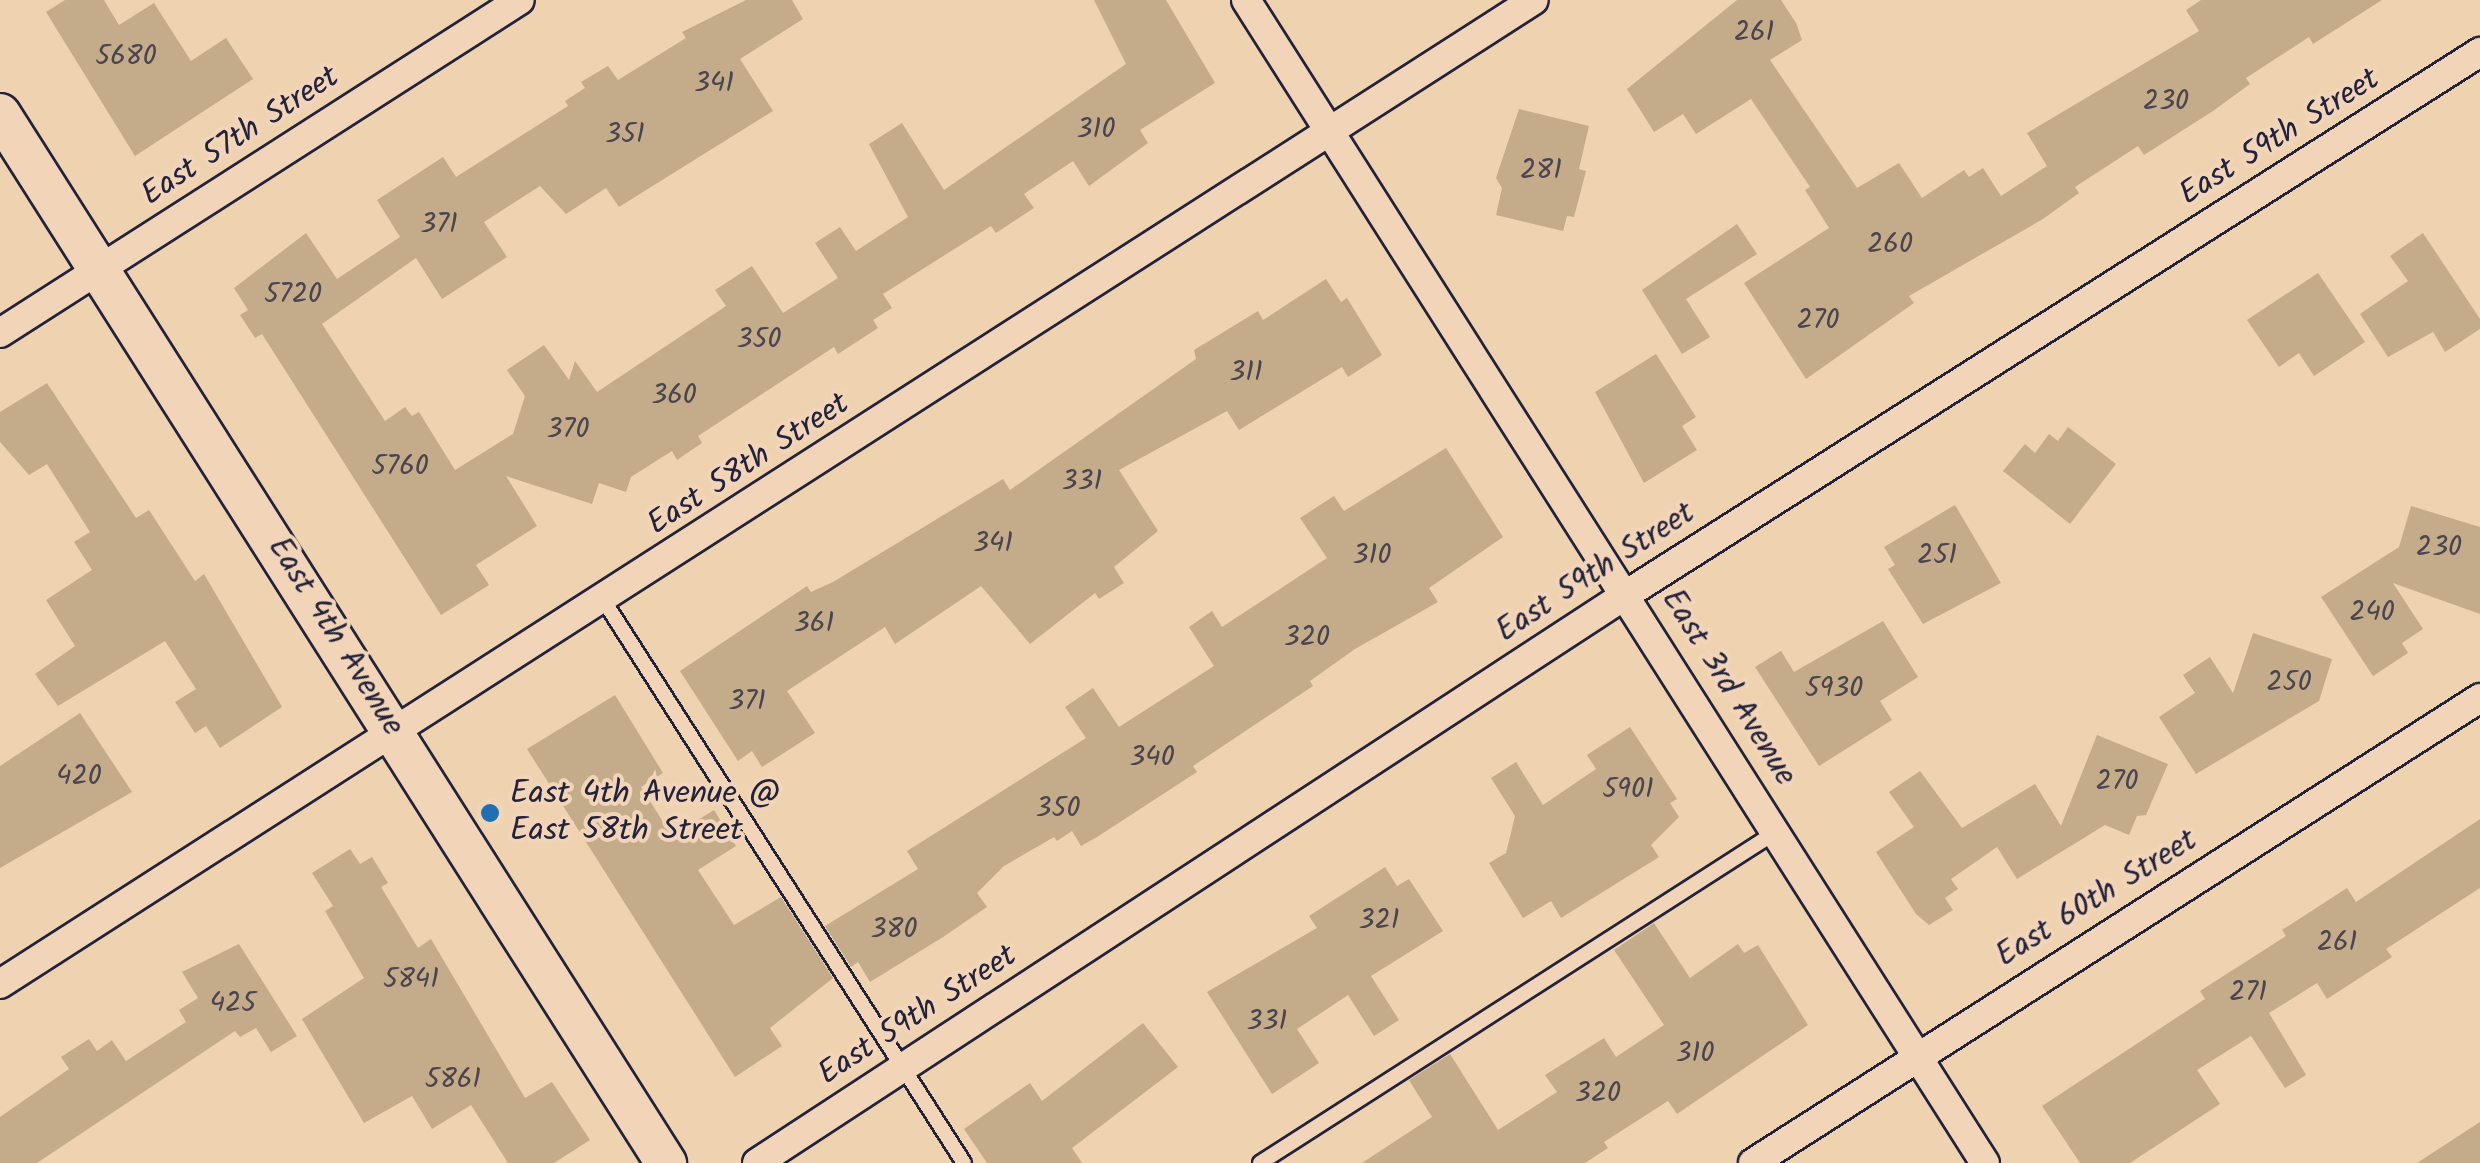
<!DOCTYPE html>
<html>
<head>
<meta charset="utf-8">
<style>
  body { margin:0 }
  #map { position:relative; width:2480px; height:1163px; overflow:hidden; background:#efd2b0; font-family:Kalam,sans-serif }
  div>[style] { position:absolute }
  .building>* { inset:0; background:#c4ac8a }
  .roads { filter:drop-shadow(2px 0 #22223b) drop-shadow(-2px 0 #22223b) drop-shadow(0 2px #22223b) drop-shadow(0 -2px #22223b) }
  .lane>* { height:14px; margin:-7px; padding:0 7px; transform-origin:7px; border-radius:7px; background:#f2d5b9 }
  .street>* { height:28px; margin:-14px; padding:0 14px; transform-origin:14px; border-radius:14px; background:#f2d5b9 }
  .secondary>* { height:40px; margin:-20px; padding:0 20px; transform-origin:20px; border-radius:20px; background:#f2d5b9 }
  .dots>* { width:28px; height:28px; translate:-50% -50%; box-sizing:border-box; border:5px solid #f2d5b9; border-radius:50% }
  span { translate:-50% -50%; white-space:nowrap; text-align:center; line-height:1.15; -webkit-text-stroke:8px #f2d5b9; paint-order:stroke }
  .number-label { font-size:28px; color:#4a444f }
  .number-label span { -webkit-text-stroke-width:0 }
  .street-label { font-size:32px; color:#22223b }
  .poi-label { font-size:32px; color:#22223b }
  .left { translate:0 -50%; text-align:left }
</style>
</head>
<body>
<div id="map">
  <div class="building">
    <i style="clip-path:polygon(65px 0,104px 0,119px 25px,154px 3px,191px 61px,226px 38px,253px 79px,135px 156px,46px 12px)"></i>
    <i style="clip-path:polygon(746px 0,792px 0,803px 19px,740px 59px,773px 111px,619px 207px,606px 188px,566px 214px,540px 186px,484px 222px,507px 257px,442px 299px,416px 258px,322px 324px,385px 421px,405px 407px,412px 416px,419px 412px,455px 470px,513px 434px,525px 396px,507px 370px,544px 345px,569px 380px,575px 361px,597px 392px,726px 306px,715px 290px,752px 266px,783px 313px,838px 278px,815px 243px,840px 227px,856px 251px,908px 217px,869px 144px,902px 123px,944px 190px,1126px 64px,1094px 0,1166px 0,1215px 83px,1140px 130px,1148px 143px,1089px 186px,1073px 161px,1024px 194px,1034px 208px,996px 233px,991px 226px,883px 294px,892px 308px,873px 320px,878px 328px,838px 354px,834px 347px,698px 436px,702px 443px,677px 460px,672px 451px,631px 477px,626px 492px,599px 483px,592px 504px,506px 476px,537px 526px,476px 565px,489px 585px,441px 615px,262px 334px,255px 338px,240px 315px,248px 310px,234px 288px,306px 233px,337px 279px,400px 237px,377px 200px,443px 157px,456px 177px,568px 106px,565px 101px,585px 88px,581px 82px,608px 66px,618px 80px,686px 38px,682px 32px)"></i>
    <i style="clip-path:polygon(1737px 0,1781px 0,1796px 23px,1802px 40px,1770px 60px,1857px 188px,1899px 163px,1922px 198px,1964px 170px,1969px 177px,1983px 168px,2001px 196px,2047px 166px,2027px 133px,2199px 31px,2186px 10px,2201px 0,2382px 0,2313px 44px,2309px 37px,2246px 78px,2250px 84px,2213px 111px,2144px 155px,2138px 146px,2075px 187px,2079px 193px,2043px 219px,1909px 296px,1914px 303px,1806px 379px,1744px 283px,1829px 228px,1805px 190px,1810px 187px,1751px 99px,1696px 134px,1683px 114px,1654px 132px,1627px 89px)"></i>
    <i style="clip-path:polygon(1519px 109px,1589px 126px,1579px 169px,1586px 171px,1574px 217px,1567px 216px,1563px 231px,1496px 215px,1502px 188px,1496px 178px)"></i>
    <i style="clip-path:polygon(1737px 224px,1757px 254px,1686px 299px,1710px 337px,1682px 354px,1642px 290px)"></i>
    <i style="clip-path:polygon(2423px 233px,2480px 319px,2480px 329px,2445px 352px,2433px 332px,2388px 357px,2360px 314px,2408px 281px,2390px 256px)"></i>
    <i style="clip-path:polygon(2318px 273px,2365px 342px,2314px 376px,2299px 353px,2279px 367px,2247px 320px)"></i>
    <i style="clip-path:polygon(1326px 279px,1341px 302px,1347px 298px,1382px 355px,1348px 377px,1342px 367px,1239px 430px,1227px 411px,1119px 470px,1158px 531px,1114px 567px,1124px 583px,1099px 599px,1095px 593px,1030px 644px,981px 586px,895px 644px,885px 627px,787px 691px,815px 733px,762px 767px,752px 751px,738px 761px,680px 671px,807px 586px,811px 592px,833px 582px,1003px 479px,1010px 490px,1196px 359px,1194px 350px,1258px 311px,1263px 320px)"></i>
    <i style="clip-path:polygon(1656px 354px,1696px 417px,1682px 426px,1697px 450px,1644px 483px,1595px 392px)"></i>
    <i style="clip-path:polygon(47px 383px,136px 518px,149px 510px,195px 581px,204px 574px,282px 707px,220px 748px,206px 726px,195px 733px,175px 702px,196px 689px,165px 641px,58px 706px,35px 674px,75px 646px,46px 600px,92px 570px,74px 542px,90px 532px,47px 464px,29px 475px,0 442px,0 412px)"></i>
    <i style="clip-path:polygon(2068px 427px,2116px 464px,2070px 524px,2003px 471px,2025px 444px,2035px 453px,2049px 434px,2058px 441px)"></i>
    <i style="clip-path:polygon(1446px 448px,1503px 537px,1429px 588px,1438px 602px,1355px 649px,1310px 681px,1313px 686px,1193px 766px,1197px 772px,1097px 837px,1081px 846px,1072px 831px,1057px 841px,1054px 837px,1004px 866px,977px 893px,987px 907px,943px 937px,870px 982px,858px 962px,851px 967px,825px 926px,918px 869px,907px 851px,1086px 738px,1065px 707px,1093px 688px,1119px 727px,1214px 666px,1189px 627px,1212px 611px,1222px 627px,1327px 558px,1300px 518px,1334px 496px,1344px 511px)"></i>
    <i style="clip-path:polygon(1955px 505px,2001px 583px,1923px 624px,1888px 569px,1895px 565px,1884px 547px)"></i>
    <i style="clip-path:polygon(2411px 506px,2480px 527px,2480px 614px,2393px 583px,2423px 629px,2402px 643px,2408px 653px,2373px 676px,2321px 597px,2399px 547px)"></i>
    <i style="clip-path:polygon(1883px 621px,1918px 677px,1880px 701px,1892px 720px,1819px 766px,1755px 667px,1781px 651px,1794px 672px)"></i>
    <i style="clip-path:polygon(2253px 633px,2332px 659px,2319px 701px,2196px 774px,2159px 717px,2195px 693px,2183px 675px,2210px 657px,2233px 693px)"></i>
    <i style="clip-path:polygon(615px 695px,663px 773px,641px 787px,672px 836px,714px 810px,736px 846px,698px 870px,734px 925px,781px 897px,833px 978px,770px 1028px,782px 1046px,735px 1077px,527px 749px)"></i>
    <i style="clip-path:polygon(80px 713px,132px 792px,0 868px,0 766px)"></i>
    <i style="clip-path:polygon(1630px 727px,1677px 799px,1670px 803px,1679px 817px,1651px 845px,1659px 857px,1561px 918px,1551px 901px,1523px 918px,1489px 863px,1506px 853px,1515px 816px,1491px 778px,1516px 762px,1543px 805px,1596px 769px,1587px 755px)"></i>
    <i style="clip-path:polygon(2097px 735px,2168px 764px,2146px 815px,2137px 816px,2129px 835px,2105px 825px,2017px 879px,1997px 847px,1951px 879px,1958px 889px,1945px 898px,1953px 910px,1929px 925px,1916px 914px,1876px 852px,1914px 827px,1889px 792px,1920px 771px,1962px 828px,2035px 784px,2061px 826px)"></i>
    <i style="clip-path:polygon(2480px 819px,2480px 888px,2386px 949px,2392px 957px,2327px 999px,2317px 983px,2269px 1013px,2306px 1075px,2285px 1088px,2251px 1036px,2197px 1070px,2220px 1104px,2130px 1163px,2080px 1163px,2042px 1106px,2205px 999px,2200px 991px,2286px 936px,2282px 930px,2347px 888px,2356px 902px)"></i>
    <i style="clip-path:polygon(350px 849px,360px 864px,372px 857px,388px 883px,381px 887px,418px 948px,431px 939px,525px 1098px,552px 1082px,590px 1140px,554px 1163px,508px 1163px,471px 1105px,432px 1129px,412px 1096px,364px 1123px,302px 1019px,364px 978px,325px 911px,333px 906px,312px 873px)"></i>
    <i style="clip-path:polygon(1385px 867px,1397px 886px,1409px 879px,1443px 931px,1371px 976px,1399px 1020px,1374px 1036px,1348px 995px,1297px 1029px,1319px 1063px,1272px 1094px,1207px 992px,1317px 928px,1309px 916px)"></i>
    <i style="clip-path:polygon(1654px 923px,1690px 978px,1738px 944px,1744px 953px,1758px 945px,1808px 1025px,1677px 1114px,1668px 1101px,1604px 1142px,1608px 1148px,1585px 1163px,1362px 1163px,1432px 1117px,1409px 1080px,1450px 1054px,1498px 1130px,1557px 1092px,1545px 1075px,1604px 1038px,1616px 1057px,1664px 1025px,1614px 950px)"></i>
    <i style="clip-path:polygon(239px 944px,297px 1036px,271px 1052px,256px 1028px,240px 1037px,235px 1031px,37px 1163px,0 1163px,0 1117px,69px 1069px,61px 1057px,89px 1039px,97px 1051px,112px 1040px,126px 1061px,186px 1022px,179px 1010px,198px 998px,182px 972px)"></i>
    <i style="clip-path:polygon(1143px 1023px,1178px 1067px,1072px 1148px,1082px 1163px,987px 1163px,964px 1129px,1030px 1083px,1042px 1101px)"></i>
    <i style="clip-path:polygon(2480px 1122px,2480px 1163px,2417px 1163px)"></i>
  </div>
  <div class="roads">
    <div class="lane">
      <i style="left:604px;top:601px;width:667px;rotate:57.36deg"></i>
      <i style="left:1260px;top:1163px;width:613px;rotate:-32.68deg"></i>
    </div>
    <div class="street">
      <i style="left:1246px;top:0;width:1378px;rotate:57.57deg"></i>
      <i style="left:0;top:333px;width:617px;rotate:-32.63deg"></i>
      <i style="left:0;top:984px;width:1822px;rotate:-32.68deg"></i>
      <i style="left:757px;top:1163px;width:1040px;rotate:-33.19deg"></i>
      <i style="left:1627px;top:594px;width:1011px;rotate:-32.43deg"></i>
      <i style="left:1753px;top:1163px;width:863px;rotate:-32.6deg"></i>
    </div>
    <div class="secondary">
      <i style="left:0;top:114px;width:1243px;rotate:57.59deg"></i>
    </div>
  </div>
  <div class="dots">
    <i style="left:490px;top:813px;background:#1f6fb2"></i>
  </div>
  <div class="number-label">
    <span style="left:1754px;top:33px">261</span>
    <span style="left:126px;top:57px">5680</span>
    <span style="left:714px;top:84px">341</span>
    <span style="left:2166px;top:102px">230</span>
    <span style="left:1096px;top:130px">310</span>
    <span style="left:625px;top:135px">351</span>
    <span style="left:1541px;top:171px">281</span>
    <span style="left:439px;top:225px">371</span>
    <span style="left:1890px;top:245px">260</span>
    <span style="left:293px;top:295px">5720</span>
    <span style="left:1818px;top:321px">270</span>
    <span style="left:759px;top:340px">350</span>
    <span style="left:1246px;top:373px">311</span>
    <span style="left:674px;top:396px">360</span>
    <span style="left:568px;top:430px">370</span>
    <span style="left:400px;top:467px">5760</span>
    <span style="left:1082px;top:482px">331</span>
    <span style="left:993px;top:544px">341</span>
    <span style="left:2439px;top:548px">230</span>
    <span style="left:1372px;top:556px">310</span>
    <span style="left:1937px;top:556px">251</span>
    <span style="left:2372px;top:613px">240</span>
    <span style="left:814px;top:624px">361</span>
    <span style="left:1307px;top:638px">320</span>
    <span style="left:2289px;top:683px">250</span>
    <span style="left:1834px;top:689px">5930</span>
    <span style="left:747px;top:702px">371</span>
    <span style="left:1152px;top:758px">340</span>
    <span style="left:79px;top:777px">420</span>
    <span style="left:2117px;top:782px">270</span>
    <span style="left:1628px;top:790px">5901</span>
    <span style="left:1058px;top:809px">350</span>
    <span style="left:1379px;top:921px">321</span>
    <span style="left:894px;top:930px">380</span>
    <span style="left:2337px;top:943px">261</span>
    <span style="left:411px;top:980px">5841</span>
    <span style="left:2248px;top:993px">271</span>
    <span style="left:233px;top:1004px">425</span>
    <span style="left:1267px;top:1022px">331</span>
    <span style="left:1695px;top:1054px">310</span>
    <span style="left:453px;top:1080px">5861</span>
    <span style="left:1598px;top:1094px">320</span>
  </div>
  <div class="street-label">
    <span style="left:241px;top:137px;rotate:-33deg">East 57th Street</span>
    <span style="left:2280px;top:138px;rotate:-32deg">East 59th Street</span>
    <span style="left:749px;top:465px;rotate:-33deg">East 58th Street</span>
    <span style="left:1596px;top:573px;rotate:-33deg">East 59th Street</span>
    <span style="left:335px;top:637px;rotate:58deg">East 4th Avenue</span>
    <span style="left:1728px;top:688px;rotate:58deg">East 3rd Avenue</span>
    <span style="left:2097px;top:899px;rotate:-32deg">East 60th Street</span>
    <span style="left:918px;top:1016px;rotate:-33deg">East 59th Street</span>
  </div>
  <div class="poi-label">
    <span class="left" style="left:510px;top:813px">East 4th Avenue @<br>East 58th Street</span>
  </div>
</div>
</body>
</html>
